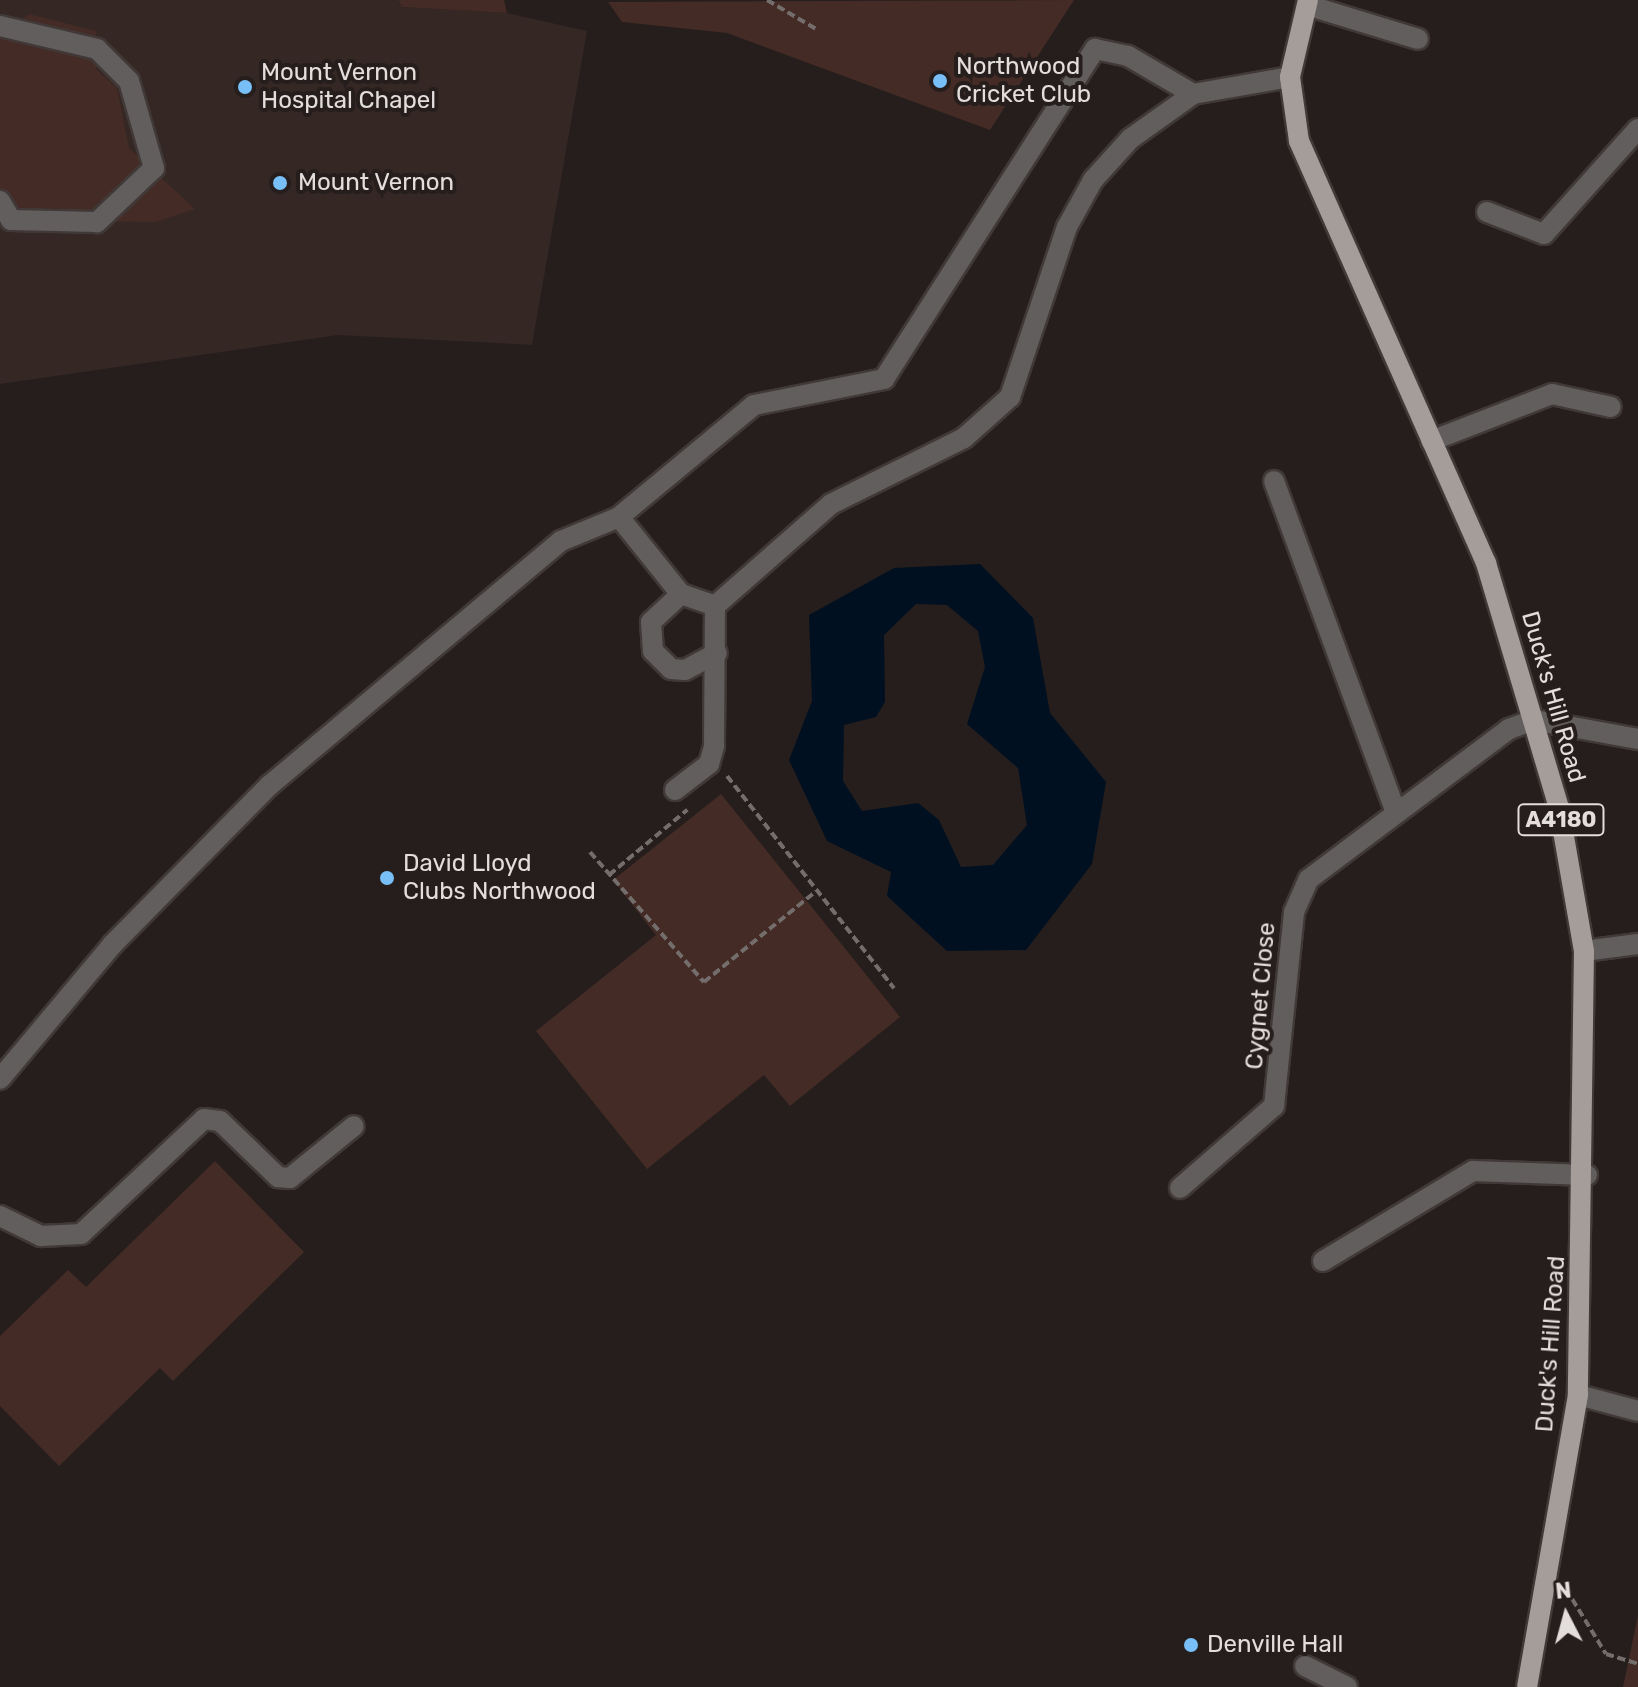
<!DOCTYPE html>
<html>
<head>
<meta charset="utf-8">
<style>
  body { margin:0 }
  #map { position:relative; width:1638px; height:1687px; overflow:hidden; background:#251e1c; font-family:Rubik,sans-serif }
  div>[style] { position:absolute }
  .built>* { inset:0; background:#352724 }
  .green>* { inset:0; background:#442b25 }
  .water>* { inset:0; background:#001020 }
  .path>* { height:4px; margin-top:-2px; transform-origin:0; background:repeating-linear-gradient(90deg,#736d6b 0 8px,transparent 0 12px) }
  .roads { filter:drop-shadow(2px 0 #403937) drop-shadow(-2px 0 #403937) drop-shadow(0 2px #403937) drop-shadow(0 -2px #403937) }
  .minor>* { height:20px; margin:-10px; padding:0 10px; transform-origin:10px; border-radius:10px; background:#625e5d }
  .major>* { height:20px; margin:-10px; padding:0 10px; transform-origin:10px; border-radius:10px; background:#a59d9a }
  .dots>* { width:22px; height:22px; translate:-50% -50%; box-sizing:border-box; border:4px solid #251e1c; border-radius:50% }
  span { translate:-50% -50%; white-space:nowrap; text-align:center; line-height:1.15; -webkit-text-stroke:8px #251e1c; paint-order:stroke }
  .shield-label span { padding:2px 6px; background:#251e1c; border:2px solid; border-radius:6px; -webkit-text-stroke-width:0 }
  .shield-label { font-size:22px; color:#e3dedc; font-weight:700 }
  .poi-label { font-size:24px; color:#e3dedc }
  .left { translate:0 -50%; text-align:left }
  .street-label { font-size:24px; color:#e3dedc }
  .north { position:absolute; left:1526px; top:1575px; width:80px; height:80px; -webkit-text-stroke:6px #251e1c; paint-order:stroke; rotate:354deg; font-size:22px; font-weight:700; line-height:32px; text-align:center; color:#e3dedc }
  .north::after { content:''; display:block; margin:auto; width:28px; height:36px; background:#e3dedc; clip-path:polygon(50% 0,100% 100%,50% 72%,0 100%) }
</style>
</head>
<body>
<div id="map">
  <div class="built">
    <i style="clip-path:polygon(0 0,398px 0,402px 7px,507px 13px,587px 31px,532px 345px,338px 335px,0 384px)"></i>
  </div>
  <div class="green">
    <i style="clip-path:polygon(398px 0,504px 0,507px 13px,402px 7px)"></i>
    <i style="clip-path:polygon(1074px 0,990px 130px,727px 33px,622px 22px,608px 2px)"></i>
    <i style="clip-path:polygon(29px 14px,96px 31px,96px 69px,117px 88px,129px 148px,195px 209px,156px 222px,49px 221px,23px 218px,0 195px,0 37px)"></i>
    <i style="clip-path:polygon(721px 794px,900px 1017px,790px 1106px,764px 1075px,647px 1169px,536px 1031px,656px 935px,613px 880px)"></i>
    <i style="clip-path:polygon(215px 1161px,304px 1252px,173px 1381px,160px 1368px,59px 1466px,0 1406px,0 1336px,68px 1270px,86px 1287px)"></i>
    <i style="clip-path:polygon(1638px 1615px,1638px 1687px,1623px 1687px)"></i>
  </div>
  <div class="water">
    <i style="clip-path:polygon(evenodd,980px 564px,1033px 618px,1050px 713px,1106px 782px,1092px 864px,1026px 950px,947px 951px,887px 896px,891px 872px,827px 841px,789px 760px,812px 701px,809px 615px,894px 568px,980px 564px,916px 604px,947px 605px,978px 631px,985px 667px,967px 724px,1018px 768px,1027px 825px,993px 865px,961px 867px,939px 820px,918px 803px,862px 811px,843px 781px,844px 725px,876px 717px,885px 702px,884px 635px,916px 604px)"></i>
  </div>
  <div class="path">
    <i style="left:767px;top:0;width:57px;rotate:30.6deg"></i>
    <i style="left:727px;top:776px;width:270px;rotate:51.8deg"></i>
    <i style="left:590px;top:852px;width:173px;rotate:48.8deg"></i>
    <i style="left:704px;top:982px;width:143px;rotate:-39deg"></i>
    <i style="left:609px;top:875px;width:102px;rotate:-39.8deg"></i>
    <i style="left:1566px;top:1589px;width:76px;rotate:58.4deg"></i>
    <i style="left:1606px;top:1654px;width:34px;rotate:17deg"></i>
  </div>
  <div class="roads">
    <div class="minor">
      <i style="left:1307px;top:5px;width:116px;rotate:17deg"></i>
      <i style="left:0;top:26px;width:100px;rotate:13.3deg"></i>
      <i style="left:97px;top:49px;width:45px;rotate:45deg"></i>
      <i style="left:129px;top:81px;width:91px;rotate:74deg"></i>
      <i style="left:154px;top:168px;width:79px;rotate:136.5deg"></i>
      <i style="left:97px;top:222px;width:86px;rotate:-178.7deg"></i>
      <i style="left:11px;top:220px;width:22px;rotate:-120deg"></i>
      <i style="left:1487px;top:212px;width:61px;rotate:21.1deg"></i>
      <i style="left:1544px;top:234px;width:141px;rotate:-48.2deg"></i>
      <i style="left:1431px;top:441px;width:130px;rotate:-21.2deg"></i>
      <i style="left:1552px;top:394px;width:60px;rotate:12.4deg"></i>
      <i style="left:1274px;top:481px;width:351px;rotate:69.8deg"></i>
      <i style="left:619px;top:517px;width:99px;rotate:51.2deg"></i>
      <i style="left:681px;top:594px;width:36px;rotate:19deg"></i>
      <i style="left:681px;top:594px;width:41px;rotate:137deg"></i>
      <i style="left:651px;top:622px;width:29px;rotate:86deg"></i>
      <i style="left:653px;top:651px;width:25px;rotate:45deg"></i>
      <i style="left:671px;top:669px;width:14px;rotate:4deg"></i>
      <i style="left:685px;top:670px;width:36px;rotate:-28deg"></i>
      <i style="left:675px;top:790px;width:43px;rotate:-37.4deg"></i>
      <i style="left:709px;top:764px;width:19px;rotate:-74deg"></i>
      <i style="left:714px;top:746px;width:140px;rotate:-89.6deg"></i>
      <i style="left:715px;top:606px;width:154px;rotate:-41.3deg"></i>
      <i style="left:831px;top:504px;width:148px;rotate:-26.4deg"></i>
      <i style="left:964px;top:438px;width:62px;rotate:-41.7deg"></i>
      <i style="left:1010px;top:397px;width:179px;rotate:-71.5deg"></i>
      <i style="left:1067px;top:227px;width:54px;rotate:-61deg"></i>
      <i style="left:1093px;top:180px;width:55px;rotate:-47.9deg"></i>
      <i style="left:1130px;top:139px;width:77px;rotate:-35.5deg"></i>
      <i style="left:1193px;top:94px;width:98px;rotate:-9.9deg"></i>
      <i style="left:1584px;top:951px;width:54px;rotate:-7.4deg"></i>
      <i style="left:0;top:1079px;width:176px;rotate:-50.1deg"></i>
      <i style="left:113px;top:944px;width:223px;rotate:-45.4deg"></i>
      <i style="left:270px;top:785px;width:380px;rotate:-40deg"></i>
      <i style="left:561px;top:541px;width:63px;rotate:-22.5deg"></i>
      <i style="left:619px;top:517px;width:175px;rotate:-39.7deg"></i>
      <i style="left:754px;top:405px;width:133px;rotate:-11.3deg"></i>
      <i style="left:884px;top:379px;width:392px;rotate:-57.4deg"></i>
      <i style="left:1095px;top:49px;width:34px;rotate:12deg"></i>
      <i style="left:1128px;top:56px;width:75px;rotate:30.3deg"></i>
      <i style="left:1180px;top:1188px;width:125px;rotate:-41.1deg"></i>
      <i style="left:1274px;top:1106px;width:195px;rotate:-84.1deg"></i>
      <i style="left:1294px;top:912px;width:36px;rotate:-66deg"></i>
      <i style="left:1309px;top:879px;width:250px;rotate:-36.9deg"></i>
      <i style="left:1509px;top:729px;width:27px;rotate:-20deg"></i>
      <i style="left:1534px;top:720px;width:106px;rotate:10.4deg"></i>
      <i style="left:0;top:1216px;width:46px;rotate:26deg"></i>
      <i style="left:41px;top:1236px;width:40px;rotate:-2.9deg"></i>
      <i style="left:81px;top:1234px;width:168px;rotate:-43.1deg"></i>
      <i style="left:204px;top:1119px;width:16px;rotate:7deg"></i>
      <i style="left:220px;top:1121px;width:81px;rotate:44deg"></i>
      <i style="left:278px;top:1177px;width:12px;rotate:5deg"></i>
      <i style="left:290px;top:1178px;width:82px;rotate:-39.1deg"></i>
      <i style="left:1323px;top:1261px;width:175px;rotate:-31deg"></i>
      <i style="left:1473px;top:1171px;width:114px;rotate:2deg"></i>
      <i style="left:1578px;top:1395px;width:62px;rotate:14.9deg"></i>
      <i style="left:1305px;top:1666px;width:47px;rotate:26.6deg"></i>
    </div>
    <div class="major">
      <i style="left:1308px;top:0;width:79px;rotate:103.2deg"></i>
      <i style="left:1290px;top:77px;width:65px;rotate:82deg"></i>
      <i style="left:1299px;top:141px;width:462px;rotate:66.1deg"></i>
      <i style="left:1486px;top:563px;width:256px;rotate:73.4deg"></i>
      <i style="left:1559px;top:808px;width:145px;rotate:80.1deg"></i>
      <i style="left:1584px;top:951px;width:444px;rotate:90.8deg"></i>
      <i style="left:1578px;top:1395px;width:296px;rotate:99.9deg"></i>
    </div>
  </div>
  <div class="dots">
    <i style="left:940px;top:81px;background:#78bff7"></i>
    <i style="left:245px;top:87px;background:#78bff7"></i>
    <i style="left:280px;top:183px;background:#78bff7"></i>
    <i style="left:387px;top:878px;background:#78bff7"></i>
    <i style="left:1191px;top:1645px;background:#78bff7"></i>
  </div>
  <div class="shield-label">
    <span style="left:1561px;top:820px">A4180</span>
  </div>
  <div class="poi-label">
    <span class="left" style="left:956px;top:81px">Northwood<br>Cricket Club</span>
    <span class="left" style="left:261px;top:87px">Mount Vernon<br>Hospital Chapel</span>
    <span class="left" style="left:298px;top:183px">Mount Vernon</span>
    <span class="left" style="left:403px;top:878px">David Lloyd<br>Clubs Northwood</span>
    <span class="left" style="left:1207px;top:1645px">Denville Hall</span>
  </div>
  <div class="street-label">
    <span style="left:1553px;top:697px;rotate:74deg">Duck's Hill Road</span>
    <span style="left:1261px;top:996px;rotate:-85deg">Cygnet Close</span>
    <span style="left:1551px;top:1344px;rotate:-86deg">Duck's Hill Road</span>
  </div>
  <div class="north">N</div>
</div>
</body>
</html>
